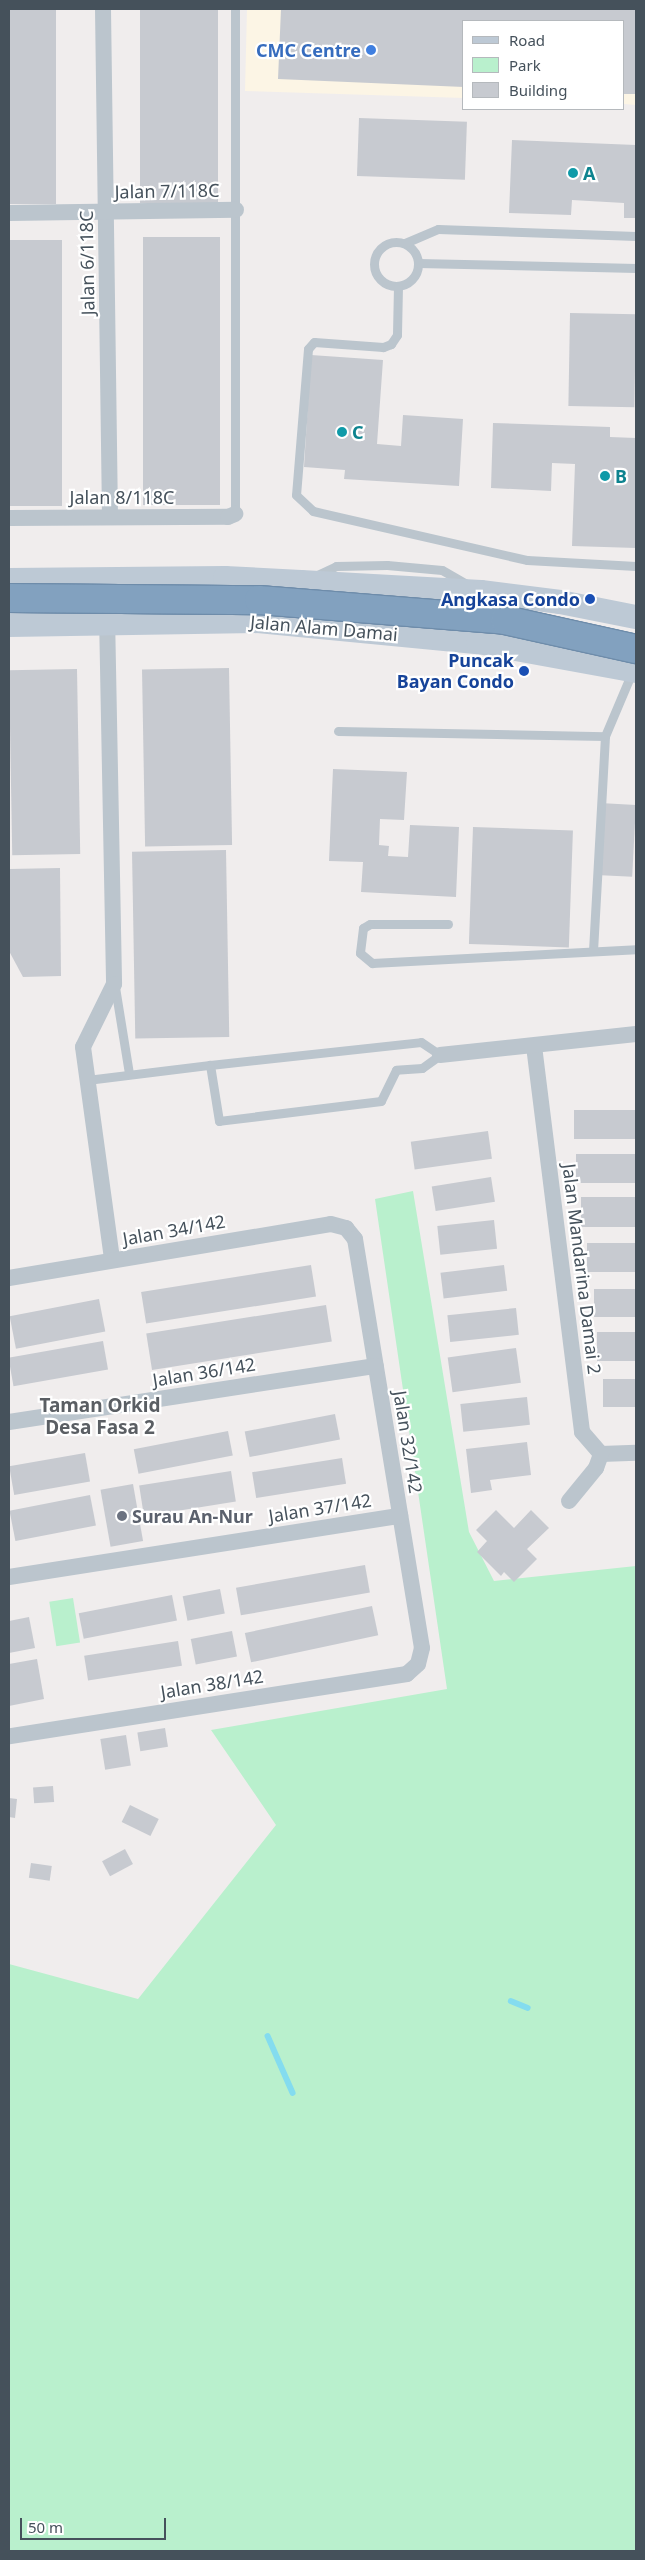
<!DOCTYPE html>
<html>
<head>
<meta charset="utf-8">
<style>
  body { margin:0 }
  #map { position:relative; width:645px; height:2560px; overflow:hidden; background:#f0eded; font-family:"Noto Sans",sans-serif }
  div>[style] { position:absolute }
  .commercial>* { inset:0; background:#fcf5e5 }
  .green>* { inset:0; background:#b9f0cd; transform-origin:0 0 }
  .stream>* { height:5.5px; margin:-2.75px; padding:0 2.75px; transform-origin:2.75px; border-radius:2.75px; background:#84dcef }
  .building>* { inset:0; background:#c7cad0; transform-origin:0 0 }
  .lane>* { height:9px; margin:-4.5px; padding:0 4.5px; transform-origin:4.5px; border-radius:4.5px; background:#bbc5cd }
  .lane>.ring { margin:-4.5px; padding:0; box-sizing:content-box; background:none; border:9px solid #bbc5cd; border-radius:50% }
  .street>* { height:16px; margin:-8px; padding:0 8px; transform-origin:8px; border-radius:8px; background:#bbc5cd }
  .secondary>* { height:24px; margin:-12px; padding:0 12px; transform-origin:12px; border-radius:12px; background:#bdc9d5 }
  .bridges { filter:drop-shadow(1px 0 #6e8caa) drop-shadow(-1px 0 #6e8caa) drop-shadow(0 1px #6e8caa) drop-shadow(0 -1px #6e8caa) }
  .highway-bridge>* { height:28px; margin:-14px; padding:0 14px; transform-origin:14px; border-radius:14px; background:#82a1bf }
  .dots>* { width:14px; height:14px; translate:-50% -50%; box-sizing:border-box; border:2px solid #fff; border-radius:50% }
  span { translate:-50% -50%; white-space:nowrap; text-align:center; line-height:1.15; -webkit-text-stroke:4.5px #fff; paint-order:stroke }
  .shop-label { font-size:18px; color:#366cbe; font-weight:700 }
  .right { translate:-100% -50%; text-align:right }
  .culture-label { font-size:18px; color:#0d838f; font-weight:700 }
  .left { translate:0 -50%; text-align:left }
  .street-label { font-size:18px; color:#45515b }
  .transit-label { font-size:18px; color:#164399; font-weight:700 }
  .worship-label { font-size:18px; color:#5b616d; font-weight:700 }
  .neighbourhood-label { font-size:19px; color:#5a5e63; font-weight:700 }
  .frame { position:absolute; inset:0; border:10px solid #45515b; pointer-events:none }
  .legend { position:absolute; left:462px; top:20px; width:162px; height:90px; box-sizing:border-box; background:#fff; border:1px solid #b5b9bd; margin:0; padding:6px 9px; list-style:none; font-size:15px; color:#45515b }
  .legend li { display:flex; align-items:center; gap:10px; height:25px }
  .legend b { width:25px; border:1px solid #b5b9bd }
  .scale { position:absolute; left:20px; top:2518px; width:146px; height:22px; box-sizing:border-box; border:2px solid #45515b; border-top:0; padding-left:6px; font-size:15px; line-height:18px; white-space:nowrap; color:#45515b; -webkit-text-stroke:4px #fff; paint-order:stroke }
</style>
</head>
<body>
<div id="map">
  <div class="commercial">
    <i style="clip-path:polygon(247px 9px,636px 9px,636px 105px,624px 104px,624px 21px,464px 21px,464px 98px,245px 91px)"></i>
  </div>
  <div class="green">
    <i style="clip-path:polygon(413px 1191px,469px 1532px,494px 1581px,636px 1566px,636px 2551px,9px 2551px,9px 1964px,138px 1999px,276px 1825px,211px 1730px,447px 1689px,375px 1199px)"></i>
    <i style="left:73px;top:1598px;width:45px;height:24px;rotate:81deg"></i>
  </div>
  <div class="stream">
    <i style="left:511px;top:2001px;width:18px;rotate:22deg"></i>
    <i style="left:268px;top:2036px;width:62px;rotate:66.3deg"></i>
  </div>
  <div class="building">
    <i style="left:9px;top:9px;width:47px;height:195px"></i>
    <i style="left:140px;top:9px;width:78px;height:194px"></i>
    <i style="clip-path:polygon(281px 9px,636px 9px,636px 94px,624px 94px,624px 21px,464px 21px,464px 87px,278px 79px)"></i>
    <i style="left:359px;top:118px;width:108px;height:58px;rotate:2deg"></i>
    <i style="clip-path:polygon(512px 140px,636px 145px,636px 218px,624px 218px,624px 203px,572px 200px,571px 215px,509px 213px)"></i>
    <i style="left:143px;top:237px;width:77px;height:268px"></i>
    <i style="left:9px;top:240px;width:53px;height:266px"></i>
    <i style="left:570px;top:313px;width:66px;height:93px;rotate:1deg"></i>
    <i style="clip-path:polygon(311px 355px,383px 360px,377px 444px,401px 446px,403px 415px,463px 419px,459px 486px,344px 479px,345px 470px,304px 467px)"></i>
    <i style="clip-path:polygon(493px 423px,610px 427px,610px 437px,636px 438px,636px 548px,572px 546px,575px 464px,552px 463px,551px 491px,491px 488px)"></i>
    <i style="left:229px;top:668px;width:177px;height:87px;rotate:89deg"></i>
    <i style="left:77px;top:669px;width:185px;height:68px;rotate:89deg"></i>
    <i style="clip-path:polygon(333px 769px,407px 772px,404px 820px,380px 819px,379px 845px,389px 846px,388px 856px,408px 857px,410px 825px,459px 827px,456px 897px,361px 892px,363px 862px,329px 861px)"></i>
    <i style="left:600px;top:803px;width:36px;height:72px;rotate:3deg"></i>
    <i style="left:473px;top:827px;width:100px;height:117px;rotate:2deg"></i>
    <i style="left:226px;top:850px;width:187px;height:94px;rotate:89deg"></i>
    <i style="clip-path:polygon(60px 868px,61px 976px,23px 977px,9px 951px,9px 869px)"></i>
    <i style="left:636px;top:1110px;width:29px;height:62px;rotate:90deg"></i>
    <i style="left:488px;top:1131px;width:28px;height:78px;rotate:82deg"></i>
    <i style="left:636px;top:1154px;width:29px;height:60px;rotate:90deg"></i>
    <i style="left:491px;top:1177px;width:25px;height:60px;rotate:81deg"></i>
    <i style="left:636px;top:1197px;width:30px;height:55px;rotate:90deg"></i>
    <i style="left:494px;top:1220px;width:29px;height:57px;rotate:84deg"></i>
    <i style="left:636px;top:1243px;width:29px;height:49px;rotate:90deg"></i>
    <i style="left:311px;top:1265px;width:32px;height:172px;rotate:81deg"></i>
    <i style="left:504px;top:1265px;width:26px;height:64px;rotate:83deg"></i>
    <i style="left:636px;top:1289px;width:28px;height:42px;rotate:90deg"></i>
    <i style="left:99px;top:1299px;width:33px;height:91px;rotate:79deg"></i>
    <i style="left:326px;top:1305px;width:37px;height:182px;rotate:81deg"></i>
    <i style="left:516px;top:1308px;width:27px;height:69px;rotate:84deg"></i>
    <i style="left:636px;top:1332px;width:29px;height:39px;rotate:90deg"></i>
    <i style="left:103px;top:1341px;width:29px;height:96px;rotate:80deg"></i>
    <i style="left:516px;top:1348px;width:35px;height:69px;rotate:82deg"></i>
    <i style="left:636px;top:1379px;width:28px;height:33px;rotate:90deg"></i>
    <i style="left:527px;top:1397px;width:28px;height:67px;rotate:84deg"></i>
    <i style="left:335px;top:1414px;width:26px;height:92px;rotate:79deg"></i>
    <i style="left:228px;top:1431px;width:25px;height:96px;rotate:79deg"></i>
    <i style="clip-path:polygon(527px 1442px,531px 1475px,490px 1480px,492px 1490px,471px 1493px,466px 1449px)"></i>
    <i style="left:85px;top:1453px;width:29px;height:77px;rotate:80deg"></i>
    <i style="left:342px;top:1458px;width:26px;height:91px;rotate:81deg"></i>
    <i style="left:231px;top:1471px;width:31px;height:93px;rotate:81deg"></i>
    <i style="left:133px;top:1484px;width:58px;height:33px;rotate:80deg"></i>
    <i style="left:90px;top:1495px;width:31px;height:82px;rotate:79deg"></i>
    <i style="clip-path:polygon(496px 1510px,514px 1528px,531px 1510px,549px 1528px,527px 1549px,537px 1559px,514px 1582px,504px 1572px,501px 1576px,477px 1552px,487px 1541px,476px 1530px)"></i>
    <i style="left:365px;top:1565px;width:28px;height:131px;rotate:80deg"></i>
    <i style="left:220px;top:1589px;width:25px;height:38px;rotate:79deg"></i>
    <i style="left:172px;top:1595px;width:26px;height:95px;rotate:79deg"></i>
    <i style="left:372px;top:1606px;width:30px;height:130px;rotate:78deg"></i>
    <i style="clip-path:polygon(29px 1617px,35px 1648px,9px 1653px,9px 1621px)"></i>
    <i style="left:232px;top:1631px;width:26px;height:42px;rotate:79deg"></i>
    <i style="left:178px;top:1641px;width:25px;height:95px;rotate:81deg"></i>
    <i style="clip-path:polygon(37px 1659px,44px 1699px,9px 1706px,9px 1664px)"></i>
    <i style="left:165px;top:1728px;width:19px;height:28px;rotate:81deg"></i>
    <i style="left:126px;top:1735px;width:31px;height:26px;rotate:81deg"></i>
    <i style="left:53px;top:1786px;width:16px;height:20px;rotate:86deg"></i>
    <i style="clip-path:polygon(9px 1798px,17px 1799px,15px 1818px,9px 1817px)"></i>
    <i style="left:130px;top:1805px;width:32px;height:19px;rotate:26deg"></i>
    <i style="left:125px;top:1849px;width:17px;height:26px;rotate:62deg"></i>
    <i style="left:31px;top:1863px;width:21px;height:15px;rotate:8deg"></i>
  </div>
  <div class="lane">
    <i style="left:235px;top:9px;width:505px;rotate:90deg"></i>
    <i class="ring" style="left:374px;top:242px;width:35px;height:35px"></i>
    <i style="left:405px;top:243px;width:36px;rotate:-23deg"></i>
    <i style="left:438px;top:229px;width:198px;rotate:2deg"></i>
    <i style="left:418px;top:263px;width:218px;rotate:1.3deg"></i>
    <i style="left:398px;top:286px;width:49px;rotate:91.2deg"></i>
    <i style="left:397px;top:335px;width:11px;rotate:124deg"></i>
    <i style="left:391px;top:344px;width:9px;rotate:159deg"></i>
    <i style="left:383px;top:347px;width:69px;rotate:-175.9deg"></i>
    <i style="left:314px;top:342px;width:9px;rotate:131deg"></i>
    <i style="left:308px;top:349px;width:146px;rotate:94.7deg"></i>
    <i style="left:296px;top:495px;width:23px;rotate:43deg"></i>
    <i style="left:313px;top:511px;width:220px;rotate:12.9deg"></i>
    <i style="left:527px;top:560px;width:109px;rotate:3.2deg"></i>
    <i style="left:315px;top:576px;width:23px;rotate:-25deg"></i>
    <i style="left:336px;top:566px;width:51px;rotate:-1.1deg"></i>
    <i style="left:387px;top:565px;width:55px;rotate:5.2deg"></i>
    <i style="left:442px;top:570px;width:28px;rotate:30deg"></i>
    <i style="left:338px;top:731px;width:267px;rotate:1.1deg"></i>
    <i style="left:448px;top:924px;width:78px;rotate:180deg"></i>
    <i style="left:370px;top:924px;width:8px;rotate:150deg"></i>
    <i style="left:363px;top:928px;width:25px;rotate:97deg"></i>
    <i style="left:360px;top:953px;width:16px;rotate:40deg"></i>
    <i style="left:372px;top:963px;width:264px;rotate:-3deg"></i>
    <i style="left:593px;top:951px;width:215px;rotate:-86.8deg"></i>
    <i style="left:605px;top:736px;width:69px;rotate:-67.1deg"></i>
    <i style="left:115px;top:987px;width:87px;rotate:80.8deg"></i>
    <i style="left:421px;top:1042px;width:23px;rotate:34deg"></i>
    <i style="left:440px;top:1055px;width:22px;rotate:144deg"></i>
    <i style="left:422px;top:1068px;width:26px;rotate:176deg"></i>
    <i style="left:396px;top:1070px;width:34px;rotate:116deg"></i>
    <i style="left:381px;top:1101px;width:163px;rotate:173deg"></i>
    <i style="left:219px;top:1121px;width:57px;rotate:-99.1deg"></i>
    <i style="left:210px;top:1065px;width:212px;rotate:-6.2deg"></i>
    <i style="left:87px;top:1080px;width:124px;rotate:-7deg"></i>
  </div>
  <div class="street">
    <i style="left:103px;top:9px;width:508px;rotate:89.21deg"></i>
    <i style="left:9px;top:213px;width:227px;rotate:-0.8deg"></i>
    <i style="left:9px;top:518px;width:219px;rotate:-0.3deg"></i>
    <i style="left:228px;top:517px;width:8px;rotate:-23deg"></i>
    <i style="left:107px;top:615px;width:369px;rotate:88.9deg"></i>
    <i style="left:114px;top:984px;width:70px;rotate:116.2deg"></i>
    <i style="left:83px;top:1047px;width:215px;rotate:82.2deg"></i>
    <i style="left:534px;top:1046px;width:389px;rotate:82.9deg"></i>
    <i style="left:582px;top:1432px;width:29px;rotate:49deg"></i>
    <i style="left:601px;top:1454px;width:35px;rotate:-2deg"></i>
    <i style="left:440px;top:1055px;width:197px;rotate:-6.1deg"></i>
    <i style="left:9px;top:1278px;width:326px;rotate:-9.5deg"></i>
    <i style="left:331px;top:1224px;width:16px;rotate:15deg"></i>
    <i style="left:346px;top:1228px;width:14px;rotate:51deg"></i>
    <i style="left:355px;top:1239px;width:414px;rotate:80.7deg"></i>
    <i style="left:422px;top:1648px;width:16px;rotate:104deg"></i>
    <i style="left:418px;top:1664px;width:15px;rotate:138deg"></i>
    <i style="left:407px;top:1674px;width:403px;rotate:171.1deg"></i>
    <i style="left:9px;top:1422px;width:371px;rotate:-8.7deg"></i>
    <i style="left:569px;top:1501px;width:43px;rotate:-50.7deg"></i>
    <i style="left:596px;top:1468px;width:15px;rotate:-70deg"></i>
    <i style="left:9px;top:1577px;width:396px;rotate:-8.9deg"></i>
  </div>
  <div class="secondary">
    <i style="left:9px;top:580px;width:216px;rotate:-0.5deg"></i>
    <i style="left:225px;top:578px;width:76px;rotate:3deg"></i>
    <i style="left:301px;top:582px;width:180px;rotate:3.2deg"></i>
    <i style="left:481px;top:592px;width:80px;rotate:7.2deg"></i>
    <i style="left:560px;top:602px;width:77px;rotate:11.2deg"></i>
    <i style="left:9px;top:625px;width:249px;rotate:-0.9deg"></i>
    <i style="left:258px;top:621px;width:221px;rotate:5.5deg"></i>
    <i style="left:478px;top:642px;width:161px;rotate:10.4deg"></i>
  </div>
  <div class="bridges">
    <div class="highway-bridge">
      <i style="left:9px;top:598px;width:250px;rotate:0.5deg"></i>
      <i style="left:259px;top:600px;width:247px;rotate:4.6deg"></i>
      <i style="left:505px;top:620px;width:134px;rotate:12.5deg"></i>
    </div>
  </div>
  <div class="dots">
    <i style="left:371px;top:50px;background:#3f7fe0"></i>
    <i style="left:573px;top:173px;background:#0f9aa8"></i>
    <i style="left:342px;top:432px;background:#0f9aa8"></i>
    <i style="left:605px;top:476px;background:#0f9aa8"></i>
    <i style="left:590px;top:599px;background:#1a4fb4"></i>
    <i style="left:524px;top:671px;background:#1a4fb4"></i>
    <i style="left:122px;top:1516px;background:#6b7280"></i>
  </div>
  <div class="shop-label">
    <span class="right" style="left:361px;top:50px">CMC Centre</span>
  </div>
  <div class="culture-label">
    <span class="left" style="left:583px;top:173px">A</span>
    <span class="left" style="left:352px;top:432px">C</span>
    <span class="left" style="left:615px;top:476px">B</span>
  </div>
  <div class="street-label">
    <span style="left:167px;top:191px;rotate:-1deg">Jalan 7/118C</span>
    <span style="left:87px;top:263px;rotate:-91deg">Jalan 6/118C</span>
    <span style="left:122px;top:497px">Jalan 8/118C</span>
    <span style="left:324px;top:628px;rotate:5deg">Jalan Alam Damai</span>
    <span style="left:174px;top:1230px;rotate:-10deg">Jalan 34/142</span>
    <span style="left:582px;top:1269px;rotate:83deg">Jalan Mandarina Damai 2</span>
    <span style="left:204px;top:1372px;rotate:-9deg">Jalan 36/142</span>
    <span style="left:408px;top:1442px;rotate:81deg">Jalan 32/142</span>
    <span style="left:320px;top:1508px;rotate:-9deg">Jalan 37/142</span>
    <span style="left:212px;top:1684px;rotate:-9deg">Jalan 38/142</span>
  </div>
  <div class="transit-label">
    <span class="right" style="left:580px;top:599px">Angkasa Condo</span>
    <span class="right" style="left:514px;top:671px">Puncak<br>Bayan Condo</span>
  </div>
  <div class="worship-label">
    <span class="left" style="left:132px;top:1516px">Surau An-Nur</span>
  </div>
  <div class="neighbourhood-label">
    <span style="left:100px;top:1417px">Taman Orkid<br>Desa Fasa 2</span>
  </div>
  <div class="frame"></div>
  <ul class="legend">
  <li><b style="height:6px;background:#bdc9d5"></b>Road</li>
  <li><b style="height:14px;background:#b9f0cd"></b>Park</li>
  <li><b style="height:14px;background:#c7cad0"></b>Building</li>
  </ul>
  <div class="scale">50 m</div>
</div>
</body>
</html>
